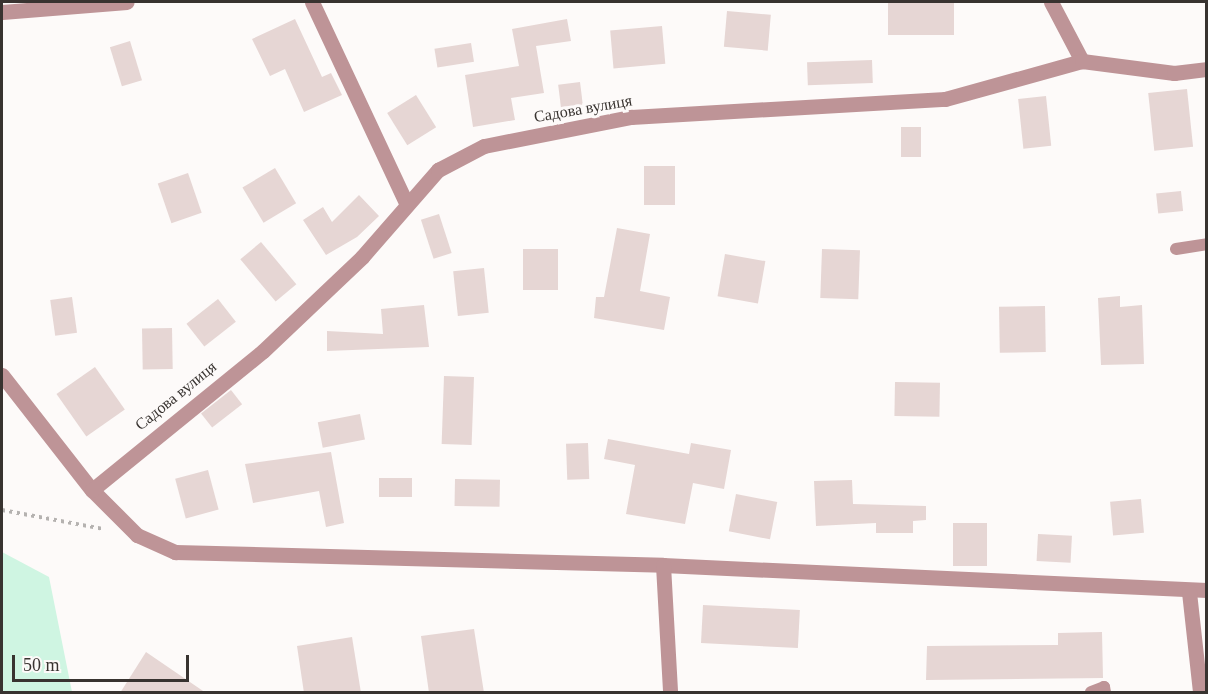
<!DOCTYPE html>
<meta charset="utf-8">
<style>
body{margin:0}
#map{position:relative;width:1208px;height:694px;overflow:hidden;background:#fdfaf9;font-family:"Times New Roman",serif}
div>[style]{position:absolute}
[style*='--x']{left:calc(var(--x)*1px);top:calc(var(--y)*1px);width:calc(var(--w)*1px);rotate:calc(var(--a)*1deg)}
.green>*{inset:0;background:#cff5e2}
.building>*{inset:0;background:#e6d6d4;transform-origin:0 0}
.path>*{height:4px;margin-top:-2px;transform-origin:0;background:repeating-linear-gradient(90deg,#b5b2b0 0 3px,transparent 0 7.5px)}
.lane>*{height:12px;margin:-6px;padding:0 6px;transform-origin:6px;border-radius:6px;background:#be9497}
.street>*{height:15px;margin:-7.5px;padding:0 7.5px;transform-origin:7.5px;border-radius:7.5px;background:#be9497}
span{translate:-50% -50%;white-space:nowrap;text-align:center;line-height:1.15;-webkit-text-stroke:6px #fdfaf9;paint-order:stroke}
.street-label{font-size:16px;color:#383330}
.frame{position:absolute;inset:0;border:3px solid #383330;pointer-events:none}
.scale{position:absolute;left:12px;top:655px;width:177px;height:27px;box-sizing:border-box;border:3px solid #383330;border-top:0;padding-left:8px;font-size:18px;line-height:21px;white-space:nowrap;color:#383330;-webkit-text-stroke:4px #fdfaf9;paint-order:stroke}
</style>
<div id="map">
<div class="green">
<div style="clip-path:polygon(2px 552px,49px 577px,72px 692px,2px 692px)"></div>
</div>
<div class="building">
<div style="left:888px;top:2px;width:66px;height:33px"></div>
<div style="left:727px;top:11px;width:44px;height:36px;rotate:5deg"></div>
<div style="clip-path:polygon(295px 19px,322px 77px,331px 73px,342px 95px,304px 112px,285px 69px,270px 76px,252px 39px)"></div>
<div style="clip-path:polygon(567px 19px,571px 41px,536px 46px,544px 93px,511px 98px,515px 120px,473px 127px,465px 75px,519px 66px,512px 29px)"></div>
<div style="left:662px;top:26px;width:38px;height:52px;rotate:85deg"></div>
<div style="left:130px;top:41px;width:41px;height:21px;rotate:73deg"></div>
<div style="left:471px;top:43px;width:19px;height:37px;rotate:81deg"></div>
<div style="left:872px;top:60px;width:23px;height:65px;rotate:88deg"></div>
<div style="left:580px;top:82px;width:23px;height:22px;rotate:83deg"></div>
<div style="left:1187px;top:89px;width:58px;height:39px;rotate:84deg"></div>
<div style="left:416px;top:95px;width:38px;height:34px;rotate:58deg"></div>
<div style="left:1046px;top:96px;width:50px;height:28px;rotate:84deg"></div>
<div style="left:901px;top:127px;width:20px;height:30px"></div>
<div style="left:644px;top:166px;width:31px;height:39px"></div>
<div style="left:275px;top:168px;width:41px;height:38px;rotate:59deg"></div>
<div style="left:188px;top:173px;width:42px;height:32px;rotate:71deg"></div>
<div style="left:1181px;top:191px;width:20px;height:25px;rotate:84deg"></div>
<div style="clip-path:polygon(359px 195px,379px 216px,357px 237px,326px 255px,303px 220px,323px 207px,332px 222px)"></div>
<div style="left:439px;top:214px;width:41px;height:19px;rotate:72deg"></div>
<div style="clip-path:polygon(617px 228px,650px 234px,640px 291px,670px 297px,664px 330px,594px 318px,596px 297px,604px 297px)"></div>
<div style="left:261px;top:242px;width:55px;height:27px;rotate:50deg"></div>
<div style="left:523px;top:249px;width:35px;height:41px"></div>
<div style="left:822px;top:249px;width:38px;height:49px;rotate:2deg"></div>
<div style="left:725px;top:254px;width:41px;height:43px;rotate:10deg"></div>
<div style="left:484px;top:268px;width:45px;height:31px;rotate:84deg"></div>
<div style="clip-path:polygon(1120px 296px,1120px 307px,1142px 305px,1144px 364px,1101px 365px,1098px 298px)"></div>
<div style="left:72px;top:297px;width:36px;height:22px;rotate:82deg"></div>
<div style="left:218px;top:299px;width:29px;height:40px;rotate:52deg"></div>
<div style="clip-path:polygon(424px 305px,429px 347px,327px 351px,327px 331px,383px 334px,381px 309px)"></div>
<div style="left:1045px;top:306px;width:46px;height:46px;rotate:89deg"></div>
<div style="left:172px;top:328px;width:41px;height:30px;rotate:89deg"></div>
<div style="left:95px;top:367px;width:52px;height:47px;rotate:55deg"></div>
<div style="left:444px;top:376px;width:30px;height:68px;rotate:2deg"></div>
<div style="left:895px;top:382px;width:45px;height:34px;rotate:1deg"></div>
<div style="left:231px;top:390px;width:18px;height:38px;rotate:52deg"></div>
<div style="left:360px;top:414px;width:26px;height:43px;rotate:79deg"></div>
<div style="clip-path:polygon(608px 439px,689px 454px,691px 443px,731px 450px,724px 489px,693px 483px,685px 524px,626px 514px,635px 465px,604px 459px)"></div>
<div style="left:588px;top:443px;width:36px;height:22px;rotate:88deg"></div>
<div style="clip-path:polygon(331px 452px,344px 523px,326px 527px,319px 491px,253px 503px,245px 464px)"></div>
<div style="left:208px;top:470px;width:41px;height:34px;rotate:75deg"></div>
<div style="left:379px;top:478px;width:33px;height:19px"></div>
<div style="left:455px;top:479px;width:45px;height:27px;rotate:1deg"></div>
<div style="clip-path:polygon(852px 480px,853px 504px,926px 506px,926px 520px,913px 521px,913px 533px,876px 533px,876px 523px,816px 526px,814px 481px)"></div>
<div style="left:736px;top:494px;width:42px;height:38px;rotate:11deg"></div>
<div style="left:1141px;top:499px;width:34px;height:31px;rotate:85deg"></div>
<div style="left:953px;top:523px;width:34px;height:43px"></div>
<div style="left:1038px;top:534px;width:34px;height:27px;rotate:3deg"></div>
<div style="left:703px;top:605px;width:97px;height:38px;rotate:3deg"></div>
<div style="clip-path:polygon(474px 629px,484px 693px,429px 693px,421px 636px)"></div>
<div style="clip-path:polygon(1102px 632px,1103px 678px,926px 680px,927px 646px,1058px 645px,1058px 633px)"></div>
<div style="clip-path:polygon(352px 637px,361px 693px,304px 693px,297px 646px)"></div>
<div style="clip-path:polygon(146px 652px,206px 693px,120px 693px)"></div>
</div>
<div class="path">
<div style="--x:2;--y:510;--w:104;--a:10.6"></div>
</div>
<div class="lane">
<div style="--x:1176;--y:249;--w:30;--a:-9"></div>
<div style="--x:1091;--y:692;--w:14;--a:-21"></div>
<div style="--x:1104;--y:687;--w:5;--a:79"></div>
</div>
<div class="street">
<div style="--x:312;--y:2;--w:222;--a:64.9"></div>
<div style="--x:1051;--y:2;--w:67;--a:62.3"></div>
<div style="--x:2;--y:12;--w:125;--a:-4.6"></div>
<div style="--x:2;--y:375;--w:146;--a:52"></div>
<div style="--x:92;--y:490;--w:64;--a:45"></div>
<div style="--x:137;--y:535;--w:42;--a:24.1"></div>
<div style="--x:175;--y:552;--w:488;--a:1.5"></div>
<div style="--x:663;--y:565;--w:544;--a:2.64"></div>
<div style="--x:92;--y:490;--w:220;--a:-39.1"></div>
<div style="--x:263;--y:351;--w:137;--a:-43.5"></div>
<div style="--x:362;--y:257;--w:116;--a:-48.9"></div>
<div style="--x:438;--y:170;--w:52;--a:-27.6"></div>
<div style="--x:484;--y:146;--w:150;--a:-11.2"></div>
<div style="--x:631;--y:117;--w:315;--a:-3.3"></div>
<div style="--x:945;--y:99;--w:142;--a:-15.5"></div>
<div style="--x:1082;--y:61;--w:93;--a:7.4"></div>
<div style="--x:1174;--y:73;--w:32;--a:-7"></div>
<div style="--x:663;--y:565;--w:127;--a:86.8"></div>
<div style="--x:1189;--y:592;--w:101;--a:83.7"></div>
</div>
<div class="street-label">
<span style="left:583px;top:109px;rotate:-10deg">Садова вулиця</span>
<span style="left:176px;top:396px;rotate:-39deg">Садова вулиця</span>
</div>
<div class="frame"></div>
<div class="scale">50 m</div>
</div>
